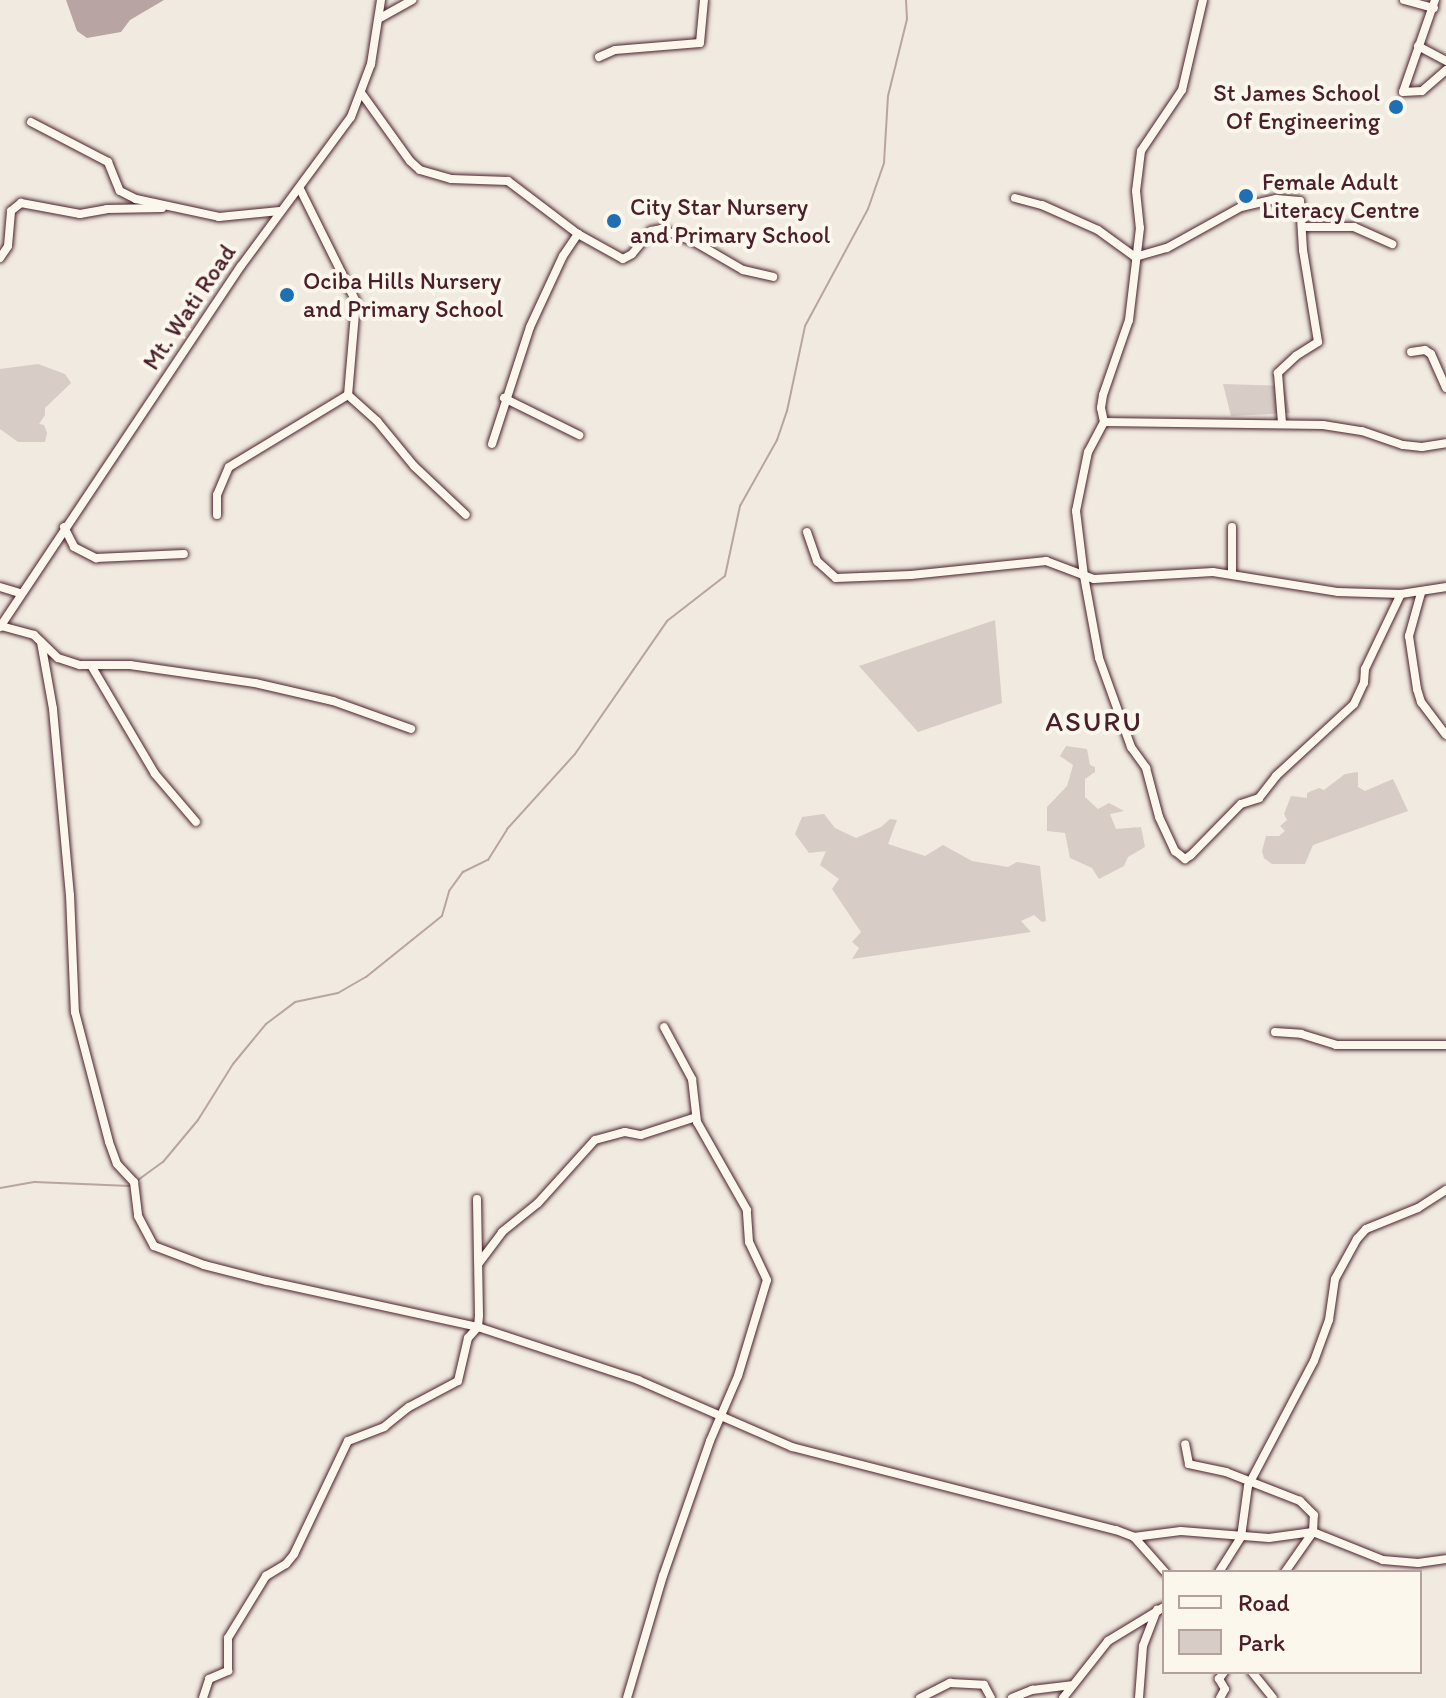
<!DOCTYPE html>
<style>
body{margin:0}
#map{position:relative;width:1446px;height:1698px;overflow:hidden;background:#f0eae0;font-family:Itim,sans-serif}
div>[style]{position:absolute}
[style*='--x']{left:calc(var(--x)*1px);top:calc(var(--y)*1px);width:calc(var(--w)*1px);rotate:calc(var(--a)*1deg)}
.green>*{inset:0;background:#d8ccc6}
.water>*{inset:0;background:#b8a4a2}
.stream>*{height:2px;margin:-1px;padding:0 1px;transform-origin:1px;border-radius:1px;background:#b8a4a2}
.roads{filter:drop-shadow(0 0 2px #4a1f2b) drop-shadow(0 0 2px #4a1f2b)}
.minor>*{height:8px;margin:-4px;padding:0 4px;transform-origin:4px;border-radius:4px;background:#fbf7ec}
.dots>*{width:22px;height:22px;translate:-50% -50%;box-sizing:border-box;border:4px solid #fbf7ec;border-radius:50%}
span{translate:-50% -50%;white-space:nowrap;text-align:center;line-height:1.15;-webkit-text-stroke:8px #fbf7ec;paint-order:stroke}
.poi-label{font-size:24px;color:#4a1f2b}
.right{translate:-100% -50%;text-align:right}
.left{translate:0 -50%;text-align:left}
.street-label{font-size:24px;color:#4a1f2b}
.quarter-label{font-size:28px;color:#4a1f2b;letter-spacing:2px}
.legend{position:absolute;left:1162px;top:1570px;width:260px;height:104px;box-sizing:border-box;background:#fbf7ec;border:2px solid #b4a19f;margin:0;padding:10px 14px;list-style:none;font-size:24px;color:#4a1f2b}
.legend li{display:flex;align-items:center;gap:16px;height:40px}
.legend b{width:40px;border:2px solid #b4a19f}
</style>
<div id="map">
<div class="green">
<div style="clip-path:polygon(38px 364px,65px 374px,71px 383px,45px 408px,45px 415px,39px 424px,44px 425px,47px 433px,45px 442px,18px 442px,0 429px,0 369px)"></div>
<div style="clip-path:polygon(1223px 384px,1284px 386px,1290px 413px,1231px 416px)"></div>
<div style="clip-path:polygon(995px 620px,1002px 703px,918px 732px,859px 666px)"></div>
<div style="clip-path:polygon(1066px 746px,1087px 749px,1090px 765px,1095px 767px,1095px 772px,1085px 779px,1085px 797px,1098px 809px,1109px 803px,1124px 811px,1110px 814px,1116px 829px,1141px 827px,1145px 847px,1128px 857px,1124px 866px,1099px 879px,1092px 868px,1070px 858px,1065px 833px,1047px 831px,1047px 807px,1067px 786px,1073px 765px,1060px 756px)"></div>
<div style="clip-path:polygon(1358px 772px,1358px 787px,1365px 791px,1393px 779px,1408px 811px,1313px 845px,1305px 864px,1272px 864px,1264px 858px,1262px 851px,1266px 836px,1279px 836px,1285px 831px,1280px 826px,1287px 820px,1284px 814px,1291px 796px,1307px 798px,1307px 793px,1319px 788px,1324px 790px,1345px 774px)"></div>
<div style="clip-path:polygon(824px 814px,835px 828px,856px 838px,881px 827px,890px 819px,897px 820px,888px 844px,925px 856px,943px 845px,972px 861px,1008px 867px,1017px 862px,1040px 866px,1046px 921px,1042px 922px,1034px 915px,1021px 921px,1031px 932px,852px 959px,859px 948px,852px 942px,861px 932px,832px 889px,839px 879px,820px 865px,826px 851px,809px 853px,795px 834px,802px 817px)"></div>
</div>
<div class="water">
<div style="clip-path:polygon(66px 0,164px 0,130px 20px,121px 32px,87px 38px,77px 31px)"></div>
</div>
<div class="stream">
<div style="--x:138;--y:1180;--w:31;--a:-36"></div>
<div style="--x:163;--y:1162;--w:55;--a:-50.2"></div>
<div style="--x:198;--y:1120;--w:66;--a:-58"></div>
<div style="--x:233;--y:1064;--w:52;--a:-50.5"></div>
<div style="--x:266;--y:1024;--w:36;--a:-37"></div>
<div style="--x:295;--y:1002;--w:44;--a:-11.8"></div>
<div style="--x:338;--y:993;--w:32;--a:-30"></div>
<div style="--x:366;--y:977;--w:97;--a:-38.8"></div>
<div style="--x:442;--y:916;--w:26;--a:-74"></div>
<div style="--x:449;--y:891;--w:24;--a:-54"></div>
<div style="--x:463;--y:872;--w:28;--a:-26"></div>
<div style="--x:488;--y:860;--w:36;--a:-58"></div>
<div style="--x:507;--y:829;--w:101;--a:-47.8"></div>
<div style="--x:575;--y:754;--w:162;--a:-55.3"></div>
<div style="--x:667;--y:621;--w:73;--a:-37.8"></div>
<div style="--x:725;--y:576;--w:72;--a:-77.9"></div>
<div style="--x:740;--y:506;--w:76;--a:-60.7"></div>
<div style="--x:777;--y:440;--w:31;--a:-71"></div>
<div style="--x:787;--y:411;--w:87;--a:-78"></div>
<div style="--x:805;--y:326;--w:133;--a:-61.7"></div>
<div style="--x:868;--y:209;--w:49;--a:-70.8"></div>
<div style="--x:884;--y:163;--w:67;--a:-86.6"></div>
<div style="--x:888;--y:96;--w:79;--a:-76.1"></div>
<div style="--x:907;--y:19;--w:19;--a:-93"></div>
<div style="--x:0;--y:1188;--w:36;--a:-10"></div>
<div style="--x:35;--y:1182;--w:95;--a:2.4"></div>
</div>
<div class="roads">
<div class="minor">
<div style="--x:1203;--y:0;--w:92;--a:103.1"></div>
<div style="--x:1182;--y:90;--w:73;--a:123.9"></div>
<div style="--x:1141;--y:151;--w:40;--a:97.1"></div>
<div style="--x:1136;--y:191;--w:37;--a:84"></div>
<div style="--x:1140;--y:228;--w:93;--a:96.8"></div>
<div style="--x:1129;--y:320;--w:79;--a:109.1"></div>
<div style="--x:1103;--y:395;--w:13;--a:99"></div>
<div style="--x:1101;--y:408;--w:14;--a:78"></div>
<div style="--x:1104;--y:422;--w:34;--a:118"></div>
<div style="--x:1088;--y:452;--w:60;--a:101.5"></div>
<div style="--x:1076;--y:511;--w:65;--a:83"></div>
<div style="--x:1084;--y:576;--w:83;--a:79.6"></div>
<div style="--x:1099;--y:658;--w:95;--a:70.2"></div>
<div style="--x:1131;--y:747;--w:26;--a:54"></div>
<div style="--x:1146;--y:768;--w:51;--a:75.1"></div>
<div style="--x:1159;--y:817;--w:38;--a:65"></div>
<div style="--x:1175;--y:851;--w:13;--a:39"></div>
<div style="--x:1185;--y:859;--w:7;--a:-34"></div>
<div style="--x:1191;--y:855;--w:71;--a:-45.6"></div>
<div style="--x:1241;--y:804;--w:19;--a:-18"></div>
<div style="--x:1259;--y:798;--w:28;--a:-52"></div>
<div style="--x:1276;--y:776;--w:106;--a:-42.7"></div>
<div style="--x:1354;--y:704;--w:23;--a:-65"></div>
<div style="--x:1364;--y:683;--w:14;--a:-86"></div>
<div style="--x:1365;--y:669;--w:83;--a:-64.4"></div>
<div style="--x:1404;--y:0;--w:31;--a:15"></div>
<div style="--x:1435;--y:0;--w:97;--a:109.2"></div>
<div style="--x:1403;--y:92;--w:19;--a:-3"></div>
<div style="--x:1422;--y:91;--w:32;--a:-41"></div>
<div style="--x:380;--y:18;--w:37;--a:-29"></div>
<div style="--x:1418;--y:46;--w:32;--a:28"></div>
<div style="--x:599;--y:57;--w:17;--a:-24"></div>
<div style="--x:615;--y:50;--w:85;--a:-4.7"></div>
<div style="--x:700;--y:43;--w:43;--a:-84.7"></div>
<div style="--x:362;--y:94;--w:82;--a:54.4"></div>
<div style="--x:410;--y:161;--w:13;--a:42"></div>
<div style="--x:420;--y:170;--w:32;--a:16"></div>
<div style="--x:451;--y:179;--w:57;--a:2"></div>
<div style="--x:508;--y:181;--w:88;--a:37.1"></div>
<div style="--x:578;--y:234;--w:51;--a:29.1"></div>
<div style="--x:623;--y:259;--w:10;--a:-29"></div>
<div style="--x:632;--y:254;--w:30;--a:-50"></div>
<div style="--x:651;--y:231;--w:10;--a:-11"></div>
<div style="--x:661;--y:229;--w:34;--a:21"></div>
<div style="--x:693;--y:241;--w:58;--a:30.1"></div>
<div style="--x:743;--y:270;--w:31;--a:13"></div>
<div style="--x:31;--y:122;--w:87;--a:27.5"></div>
<div style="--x:108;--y:162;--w:31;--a:68"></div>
<div style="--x:120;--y:191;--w:18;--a:27"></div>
<div style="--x:136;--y:199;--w:85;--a:12.2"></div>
<div style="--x:219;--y:217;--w:61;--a:-5.6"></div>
<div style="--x:300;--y:189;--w:126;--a:63.6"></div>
<div style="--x:356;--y:302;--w:93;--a:94.9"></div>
<div style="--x:348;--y:395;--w:39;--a:42"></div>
<div style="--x:377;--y:421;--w:58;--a:50.6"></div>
<div style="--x:414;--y:466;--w:71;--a:43.3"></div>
<div style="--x:1015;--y:198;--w:28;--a:15"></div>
<div style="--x:1042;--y:205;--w:61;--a:24.1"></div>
<div style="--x:1098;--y:230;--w:46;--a:36.1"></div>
<div style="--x:1135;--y:257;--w:33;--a:-16"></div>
<div style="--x:1167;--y:248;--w:85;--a:-29"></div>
<div style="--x:1241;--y:207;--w:36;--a:-13"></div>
<div style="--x:1276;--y:199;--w:24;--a:5"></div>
<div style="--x:1300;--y:201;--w:49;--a:86.5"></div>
<div style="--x:1303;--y:250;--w:93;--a:80.7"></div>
<div style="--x:1318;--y:342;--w:26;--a:148"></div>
<div style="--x:1296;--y:356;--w:25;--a:137"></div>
<div style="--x:1278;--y:373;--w:50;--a:85.4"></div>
<div style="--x:1302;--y:227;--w:52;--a:0"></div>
<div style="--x:1354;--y:227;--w:42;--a:24.1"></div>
<div style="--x:0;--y:258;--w:14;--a:-56"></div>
<div style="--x:8;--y:246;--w:35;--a:-85"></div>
<div style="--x:11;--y:211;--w:13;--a:-39"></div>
<div style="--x:21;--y:203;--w:60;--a:10.6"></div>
<div style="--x:80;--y:214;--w:27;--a:-10"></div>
<div style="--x:107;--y:209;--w:55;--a:-1"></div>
<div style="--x:1411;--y:352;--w:14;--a:-8"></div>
<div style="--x:1425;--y:350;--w:7;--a:34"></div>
<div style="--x:1431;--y:354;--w:37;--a:66"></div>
<div style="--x:504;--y:398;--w:84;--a:26.3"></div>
<div style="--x:1104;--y:422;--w:219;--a:0.8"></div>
<div style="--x:1323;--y:425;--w:39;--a:9"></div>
<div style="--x:1362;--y:431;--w:43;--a:18.9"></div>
<div style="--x:1403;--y:445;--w:19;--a:6"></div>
<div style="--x:1422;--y:447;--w:24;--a:-9"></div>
<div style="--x:492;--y:444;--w:123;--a:-72"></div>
<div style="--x:530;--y:327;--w:78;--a:-65.1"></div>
<div style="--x:563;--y:256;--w:27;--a:-56"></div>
<div style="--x:217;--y:515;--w:20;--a:-90"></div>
<div style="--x:217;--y:495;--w:30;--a:-67"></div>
<div style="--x:229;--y:467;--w:139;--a:-31.2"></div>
<div style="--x:64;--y:527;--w:22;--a:63"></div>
<div style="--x:74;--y:547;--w:25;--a:27"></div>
<div style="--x:96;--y:558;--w:88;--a:-2.6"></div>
<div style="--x:1232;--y:527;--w:46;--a:90"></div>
<div style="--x:807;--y:532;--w:31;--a:71"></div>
<div style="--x:817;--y:561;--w:25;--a:42"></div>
<div style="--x:836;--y:578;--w:75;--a:-2.3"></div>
<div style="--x:911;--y:575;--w:136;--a:-5.9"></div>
<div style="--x:1046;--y:561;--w:51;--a:20.6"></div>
<div style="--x:1094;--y:579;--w:119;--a:-3.4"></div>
<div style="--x:1213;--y:572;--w:127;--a:9.1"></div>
<div style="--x:1338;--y:592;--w:63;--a:1.8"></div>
<div style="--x:1401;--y:594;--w:46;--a:-8.8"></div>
<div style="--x:0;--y:587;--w:21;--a:17"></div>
<div style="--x:1421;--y:593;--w:45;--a:105.6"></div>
<div style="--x:1409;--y:636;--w:54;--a:81.4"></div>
<div style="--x:1417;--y:689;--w:14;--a:73"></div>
<div style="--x:1421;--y:702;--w:41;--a:52.9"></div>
<div style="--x:1;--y:626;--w:34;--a:15"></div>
<div style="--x:34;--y:635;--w:33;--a:44"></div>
<div style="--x:58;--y:658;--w:23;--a:18"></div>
<div style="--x:80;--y:665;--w:50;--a:0"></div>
<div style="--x:130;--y:665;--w:126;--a:8.2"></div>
<div style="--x:255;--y:683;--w:80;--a:13"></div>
<div style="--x:333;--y:701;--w:83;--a:19.7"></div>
<div style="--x:0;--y:627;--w:434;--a:-56.3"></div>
<div style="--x:241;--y:266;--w:185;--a:-53.6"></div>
<div style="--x:351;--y:117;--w:57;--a:-69.3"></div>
<div style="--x:371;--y:64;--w:65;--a:-81.1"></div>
<div style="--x:41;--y:642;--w:68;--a:79.8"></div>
<div style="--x:53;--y:709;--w:187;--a:84.8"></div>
<div style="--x:70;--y:895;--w:117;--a:87.6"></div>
<div style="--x:75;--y:1012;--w:134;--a:75.3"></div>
<div style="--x:109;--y:1142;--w:23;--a:70"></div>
<div style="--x:117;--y:1164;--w:25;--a:47"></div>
<div style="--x:134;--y:1182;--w:34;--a:83"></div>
<div style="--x:138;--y:1216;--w:34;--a:62"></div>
<div style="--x:154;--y:1246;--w:53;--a:20.8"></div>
<div style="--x:204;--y:1265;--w:65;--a:14.3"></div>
<div style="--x:267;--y:1281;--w:216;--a:12.3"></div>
<div style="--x:478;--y:1327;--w:169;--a:18.3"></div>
<div style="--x:638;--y:1380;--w:168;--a:23.5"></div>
<div style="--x:792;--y:1447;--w:334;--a:14.4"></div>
<div style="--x:1116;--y:1530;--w:19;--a:21"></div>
<div style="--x:1134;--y:1537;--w:47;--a:48.5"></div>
<div style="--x:92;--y:667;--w:124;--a:59.5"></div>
<div style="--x:155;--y:774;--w:63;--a:49.5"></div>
<div style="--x:1275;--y:1032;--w:26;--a:4"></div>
<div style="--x:1301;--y:1034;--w:37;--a:17"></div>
<div style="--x:1336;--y:1045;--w:110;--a:0"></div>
<div style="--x:479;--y:1263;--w:39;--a:-53"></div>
<div style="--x:502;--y:1232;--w:46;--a:-38.9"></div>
<div style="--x:538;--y:1203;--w:85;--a:-47.9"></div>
<div style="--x:595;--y:1140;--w:31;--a:-15"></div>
<div style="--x:625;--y:1132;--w:16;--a:11"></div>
<div style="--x:641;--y:1135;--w:58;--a:-18.1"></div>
<div style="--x:1134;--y:1537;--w:47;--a:-7.3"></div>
<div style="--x:1181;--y:1531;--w:88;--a:4.5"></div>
<div style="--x:1269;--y:1538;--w:44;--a:-7.8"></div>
<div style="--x:1313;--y:1532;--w:17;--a:-87"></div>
<div style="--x:1314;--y:1515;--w:20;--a:-135"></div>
<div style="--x:1300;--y:1501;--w:79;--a:-158.6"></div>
<div style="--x:1226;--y:1472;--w:38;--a:-168"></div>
<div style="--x:1189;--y:1464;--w:20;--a:-101"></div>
<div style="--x:1219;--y:1572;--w:41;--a:-57.8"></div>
<div style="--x:1241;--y:1537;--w:51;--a:-82.2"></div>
<div style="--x:1248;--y:1486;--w:141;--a:-62.2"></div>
<div style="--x:1314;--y:1361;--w:44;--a:-69.9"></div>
<div style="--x:1329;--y:1320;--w:41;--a:-81.7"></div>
<div style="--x:1335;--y:1279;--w:46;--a:-61.2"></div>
<div style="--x:1357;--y:1239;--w:13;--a:-48"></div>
<div style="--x:1366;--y:1229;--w:56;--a:-22"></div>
<div style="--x:1418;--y:1208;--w:33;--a:-33"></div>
<div style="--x:1285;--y:1572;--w:49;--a:-55"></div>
<div style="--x:1313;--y:1532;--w:75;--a:21.8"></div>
<div style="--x:1383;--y:1560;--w:35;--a:5"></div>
<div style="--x:1418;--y:1563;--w:28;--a:-8"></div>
<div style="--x:1252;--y:1672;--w:33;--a:51"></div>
<div style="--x:203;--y:1698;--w:20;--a:-72"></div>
<div style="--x:209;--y:1679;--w:21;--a:-23"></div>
<div style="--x:228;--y:1671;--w:33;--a:-90"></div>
<div style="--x:228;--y:1638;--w:73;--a:-58.5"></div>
<div style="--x:266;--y:1576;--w:23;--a:-31"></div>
<div style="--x:286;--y:1564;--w:13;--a:-51"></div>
<div style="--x:294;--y:1554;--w:125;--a:-64.5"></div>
<div style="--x:348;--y:1441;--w:39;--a:-21"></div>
<div style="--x:384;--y:1427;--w:32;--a:-39"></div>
<div style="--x:409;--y:1407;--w:55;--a:-28"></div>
<div style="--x:458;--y:1381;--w:44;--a:-76.9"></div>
<div style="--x:468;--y:1338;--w:15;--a:-48"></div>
<div style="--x:478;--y:1327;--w:12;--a:-85"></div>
<div style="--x:479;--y:1315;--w:116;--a:-91"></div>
<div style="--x:627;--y:1698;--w:127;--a:-73.6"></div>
<div style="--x:663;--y:1576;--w:143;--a:-70.8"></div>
<div style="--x:710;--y:1441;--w:71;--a:-66.7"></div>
<div style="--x:738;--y:1376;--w:100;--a:-73.2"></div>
<div style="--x:767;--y:1280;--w:42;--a:-115.3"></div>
<div style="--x:749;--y:1242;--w:32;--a:-94"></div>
<div style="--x:747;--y:1210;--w:101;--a:-119.6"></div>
<div style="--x:697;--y:1122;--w:43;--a:-96.6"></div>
<div style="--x:692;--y:1079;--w:59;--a:-118.3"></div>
<div style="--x:920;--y:1698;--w:34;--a:-27"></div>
<div style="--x:950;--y:1683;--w:34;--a:3"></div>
<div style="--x:984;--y:1685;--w:15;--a:62"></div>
<div style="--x:1012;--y:1698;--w:22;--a:-22"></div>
<div style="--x:1032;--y:1690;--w:38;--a:-7"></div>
<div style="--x:1063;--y:1698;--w:73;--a:-51.7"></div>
<div style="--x:1108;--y:1641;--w:66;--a:-31.3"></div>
<div style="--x:1139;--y:1698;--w:52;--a:-85.6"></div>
<div style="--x:1143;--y:1646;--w:39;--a:-69"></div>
<div style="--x:1220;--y:1698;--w:10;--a:-61"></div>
<div style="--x:1225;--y:1689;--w:12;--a:-121"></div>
<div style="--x:1219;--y:1679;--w:9;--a:-54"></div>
</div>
</div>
<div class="dots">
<div style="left:1396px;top:107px;background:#1f6fb2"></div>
<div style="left:1246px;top:196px;background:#1f6fb2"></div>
<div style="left:614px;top:221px;background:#1f6fb2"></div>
<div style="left:287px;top:295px;background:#1f6fb2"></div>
</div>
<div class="poi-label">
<span class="right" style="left:1380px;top:107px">St James School<br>Of Engineering</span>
<span class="left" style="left:1262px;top:196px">Female Adult<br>Literacy Centre</span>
<span class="left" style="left:630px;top:221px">City Star Nursery<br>and Primary School</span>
<span class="left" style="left:303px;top:295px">Ociba Hills Nursery<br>and Primary School</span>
</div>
<div class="street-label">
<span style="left:189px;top:307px;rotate:-56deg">Mt. Wati Road</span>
</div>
<div class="quarter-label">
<span style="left:1094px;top:721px">ASURU</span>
</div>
<ul class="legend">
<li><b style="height:10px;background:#fbf7ec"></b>Road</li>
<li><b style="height:22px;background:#d8ccc6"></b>Park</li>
</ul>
</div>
